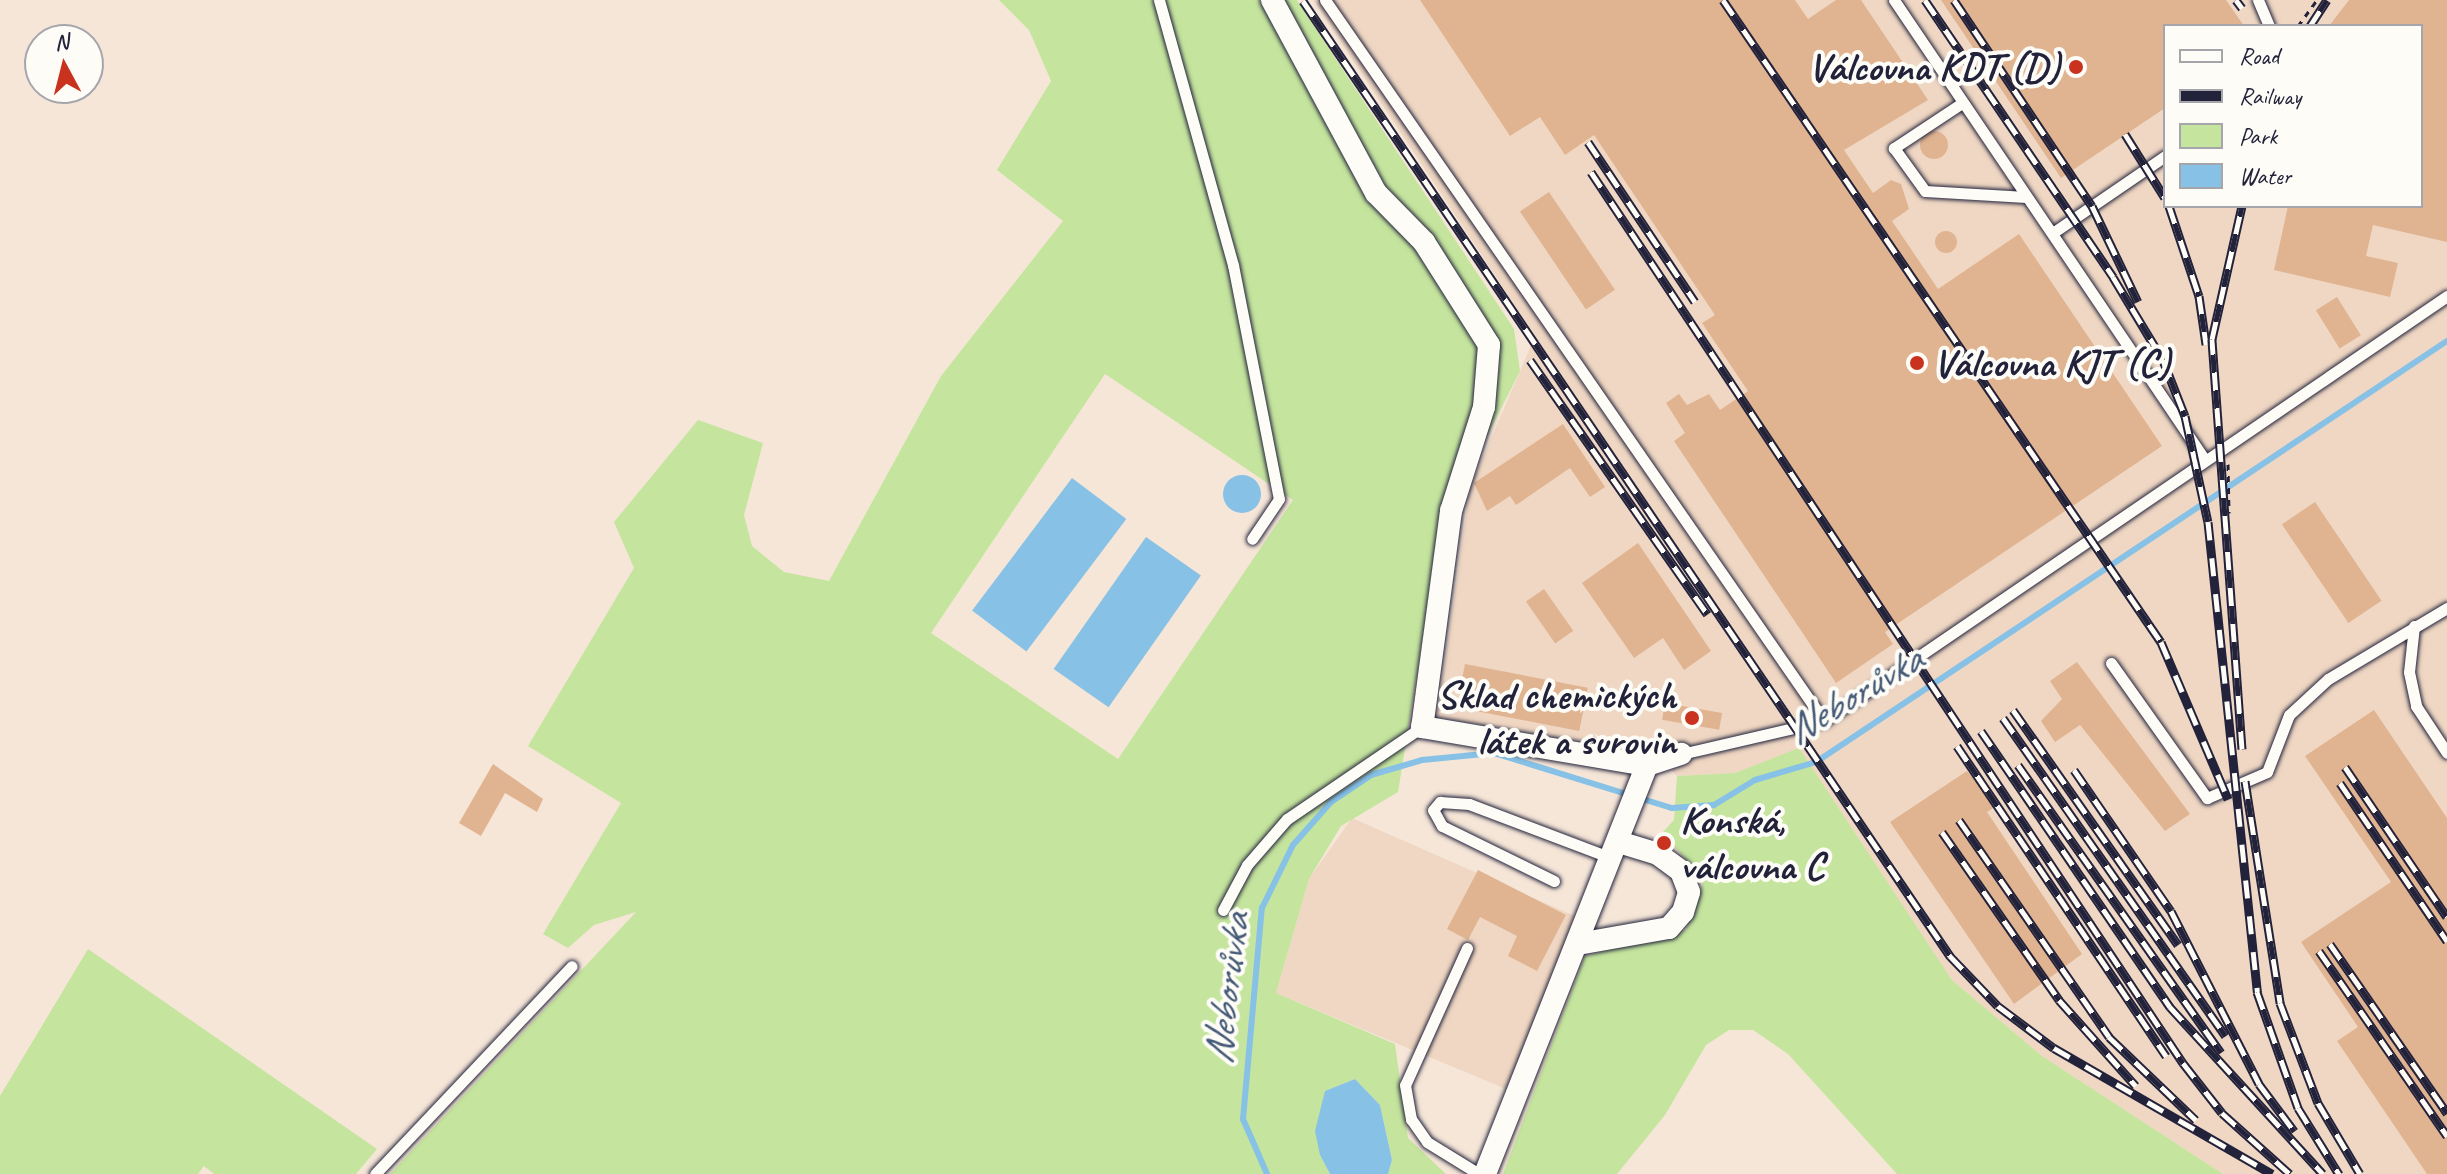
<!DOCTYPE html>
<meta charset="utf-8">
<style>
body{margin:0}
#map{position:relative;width:2447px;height:1174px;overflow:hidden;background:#f5e6d8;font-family:Caveat,sans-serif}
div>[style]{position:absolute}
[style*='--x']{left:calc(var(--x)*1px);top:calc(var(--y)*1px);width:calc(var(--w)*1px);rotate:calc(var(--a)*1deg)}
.built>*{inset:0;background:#efd7c3}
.green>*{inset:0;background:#c5e59e}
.water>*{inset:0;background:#87c1e6;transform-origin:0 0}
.round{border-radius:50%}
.stream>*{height:6px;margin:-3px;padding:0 3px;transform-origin:3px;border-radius:3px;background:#87c1e6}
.building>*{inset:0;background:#e1b491;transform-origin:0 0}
.path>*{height:3px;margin-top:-1.5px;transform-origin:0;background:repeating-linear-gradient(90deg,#22223b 0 6px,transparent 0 12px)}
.roads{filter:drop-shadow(0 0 2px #22223b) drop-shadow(0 0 2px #22223b)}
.service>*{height:11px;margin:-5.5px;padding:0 5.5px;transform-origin:5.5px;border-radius:5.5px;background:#fdfcf7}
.minor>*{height:22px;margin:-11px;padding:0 11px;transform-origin:11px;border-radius:11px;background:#fdfcf7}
.rail>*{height:9px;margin-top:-4.5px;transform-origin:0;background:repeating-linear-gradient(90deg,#fdfcf7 0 18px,#22223b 0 36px);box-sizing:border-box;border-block:2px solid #22223b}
.dots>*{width:22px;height:22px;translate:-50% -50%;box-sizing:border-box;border:4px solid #fdfcf7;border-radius:50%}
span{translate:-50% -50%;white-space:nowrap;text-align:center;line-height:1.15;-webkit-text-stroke:8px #fdfcf7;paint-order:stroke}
.poi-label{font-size:40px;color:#22223b;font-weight:700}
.right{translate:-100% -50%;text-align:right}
.left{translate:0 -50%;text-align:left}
.water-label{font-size:42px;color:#455a77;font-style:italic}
.legend{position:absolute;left:2163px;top:24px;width:260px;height:184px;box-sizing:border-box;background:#fdfcf7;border:2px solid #a5a5ac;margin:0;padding:10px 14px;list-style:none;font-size:24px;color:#22223b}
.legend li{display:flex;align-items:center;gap:16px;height:40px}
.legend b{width:40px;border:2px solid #a5a5ac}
.north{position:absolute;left:24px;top:24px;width:80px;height:80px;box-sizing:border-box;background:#fdfcf7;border:2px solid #a5a5ac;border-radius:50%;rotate:353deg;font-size:22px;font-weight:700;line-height:32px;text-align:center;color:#22223b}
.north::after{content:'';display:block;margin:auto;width:28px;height:36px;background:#c8321e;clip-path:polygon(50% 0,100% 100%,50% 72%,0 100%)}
</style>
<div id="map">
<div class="built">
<div style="clip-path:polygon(evenodd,1313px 0,2447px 0,2447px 1174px,2223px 1174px,2042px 1056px,1952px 980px,1799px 749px,1735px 773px,1677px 776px,1656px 753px,1437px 717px,1470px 488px,1535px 336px,1313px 0,2165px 26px,2421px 26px,2421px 206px,2165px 206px,2165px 26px)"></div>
<div style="clip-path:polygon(1352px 818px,1577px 917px,1506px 1089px,1276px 993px,1309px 879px)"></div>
</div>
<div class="green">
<div style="clip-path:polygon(evenodd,999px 0,1297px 0,1514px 329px,1520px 371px,1440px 530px,1398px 792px,1341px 826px,1309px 879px,1276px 993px,1395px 1044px,1408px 1138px,1446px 1174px,1388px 1174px,1392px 1160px,1380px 1105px,1355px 1079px,1325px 1091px,1320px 1155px,1330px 1174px,390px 1174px,636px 912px,594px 925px,568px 948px,543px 934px,621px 803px,528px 746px,634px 568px,614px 522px,698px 420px,763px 443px,744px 515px,752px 546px,784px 572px,829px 581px,941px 376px,1063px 221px,997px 170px,1051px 81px,1029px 30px,999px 0,1105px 374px,1293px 500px,1118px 759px,931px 633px,1105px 374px)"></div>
<div style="clip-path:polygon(1799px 748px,1952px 980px,2042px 1056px,2223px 1174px,1897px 1174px,1788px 1054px,1753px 1030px,1729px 1030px,1706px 1045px,1665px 1115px,1617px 1174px,1503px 1174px,1585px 956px,1686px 930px,1704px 879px,1662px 833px,1674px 820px,1677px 776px,1735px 773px)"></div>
<div style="clip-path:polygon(88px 949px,377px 1149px,356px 1174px,214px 1174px,204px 1166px,198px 1174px,0 1174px,0 1096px)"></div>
</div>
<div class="water">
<div class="round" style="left:1223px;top:475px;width:38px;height:38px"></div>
<div style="left:1072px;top:478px;width:68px;height:166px;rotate:37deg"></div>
<div style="left:1146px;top:537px;width:67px;height:161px;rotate:35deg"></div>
<div style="clip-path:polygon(1355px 1079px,1380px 1105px,1392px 1160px,1388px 1174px,1330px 1174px,1320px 1155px,1315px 1131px,1325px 1091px)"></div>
</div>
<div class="stream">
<div style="--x:1267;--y:1174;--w:60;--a:-113.6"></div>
<div style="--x:1243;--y:1119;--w:212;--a:-84.9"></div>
<div style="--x:1262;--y:908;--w:70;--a:-63.8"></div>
<div style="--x:1293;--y:845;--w:57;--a:-48.5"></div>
<div style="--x:1331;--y:802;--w:48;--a:-34"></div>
<div style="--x:1371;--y:775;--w:53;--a:-16.4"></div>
<div style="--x:1422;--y:760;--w:72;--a:-5.6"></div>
<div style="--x:1494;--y:753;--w:186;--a:17.2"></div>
<div style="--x:1672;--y:808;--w:42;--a:-4.1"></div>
<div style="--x:1714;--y:805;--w:48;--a:-31.4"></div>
<div style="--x:1755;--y:780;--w:64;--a:-16.4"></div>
<div style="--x:1816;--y:762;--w:759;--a:-33.71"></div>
</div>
<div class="building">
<div style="clip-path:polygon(1420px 0,1795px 0,1808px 19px,1836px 0,1861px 0,1928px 100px,1844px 150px,1873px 193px,1891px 180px,1901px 184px,1909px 209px,1892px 221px,1938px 289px,2019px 234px,2162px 446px,1885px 632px,1893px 644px,1836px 683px,1674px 441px,1685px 433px,1666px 403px,1679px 394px,1687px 405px,1709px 394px,1720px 410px,1748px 391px,1702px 323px,1715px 315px,1594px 135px,1565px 155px,1540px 117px,1510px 136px)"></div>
<div style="clip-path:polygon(1941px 0,2226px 0,2244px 26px,2165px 26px,2165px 108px,2061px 178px)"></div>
<div style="clip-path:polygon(2349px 0,2447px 0,2447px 242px,2373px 225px,2366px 256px,2398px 263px,2390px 297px,2274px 270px,2288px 206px,2421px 206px,2421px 26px,2329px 26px)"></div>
<div class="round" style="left:1920px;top:131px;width:28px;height:28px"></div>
<div style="left:1549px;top:192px;width:118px;height:35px;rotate:56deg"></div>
<div class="round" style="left:1935px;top:231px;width:22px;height:22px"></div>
<div style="left:2337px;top:297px;width:45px;height:25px;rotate:58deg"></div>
<div style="clip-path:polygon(1563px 424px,1605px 487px,1590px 497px,1570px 468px,1516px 505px,1510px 496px,1487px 511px,1474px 483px)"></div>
<div style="left:2315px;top:502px;width:119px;height:40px;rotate:56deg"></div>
<div style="clip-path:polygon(1638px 543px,1711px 651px,1684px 670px,1663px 638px,1634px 658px,1582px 583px)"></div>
<div style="left:1544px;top:589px;width:51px;height:22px;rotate:55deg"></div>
<div style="clip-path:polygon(2077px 662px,2190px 814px,2165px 831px,2080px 725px,2055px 742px,2041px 721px,2062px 699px,2050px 681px)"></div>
<div style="left:1465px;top:664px;width:125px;height:44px;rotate:11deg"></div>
<div style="left:1665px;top:703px;width:58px;height:17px;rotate:10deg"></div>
<div style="clip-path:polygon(2374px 710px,2447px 818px,2447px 1174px,2427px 1174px,2337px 1041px,2358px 1027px,2301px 942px,2391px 882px,2305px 756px)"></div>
<div style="clip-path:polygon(493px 764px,543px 799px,537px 812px,505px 793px,481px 836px,459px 823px)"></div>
<div style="clip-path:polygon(1967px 771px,1996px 806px,1987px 812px,2082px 954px,2014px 1004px,1890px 822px)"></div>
<div style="clip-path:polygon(1478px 870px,1566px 915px,1537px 971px,1508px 956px,1517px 936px,1480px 917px,1468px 940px,1447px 929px)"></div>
</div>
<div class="path">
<div style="--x:2298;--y:26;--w:32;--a:-54"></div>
<div style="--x:2228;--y:464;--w:49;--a:88.8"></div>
</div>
<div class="roads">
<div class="service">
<div style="--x:1159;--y:0;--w:275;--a:74.4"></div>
<div style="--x:1233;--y:265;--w:238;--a:78.9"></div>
<div style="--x:1279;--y:499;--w:48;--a:124"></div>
<div style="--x:1325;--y:0;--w:877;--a:55.31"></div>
<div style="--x:1894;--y:0;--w:555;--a:55.94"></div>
<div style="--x:2258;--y:0;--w:28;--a:67"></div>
<div style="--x:1962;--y:103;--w:82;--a:146.5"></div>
<div style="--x:1894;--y:148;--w:53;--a:54.2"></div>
<div style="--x:1925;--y:191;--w:101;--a:3.4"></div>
<div style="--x:2054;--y:232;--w:135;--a:-34.4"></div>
<div style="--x:2414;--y:626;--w:46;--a:96.2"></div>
<div style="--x:2409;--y:672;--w:35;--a:78"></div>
<div style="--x:2416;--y:706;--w:56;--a:56.6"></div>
<div style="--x:2111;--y:663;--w:166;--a:54.6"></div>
<div style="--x:2207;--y:798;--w:65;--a:-23.4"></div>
<div style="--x:2267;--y:772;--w:61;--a:-68.9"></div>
<div style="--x:2289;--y:715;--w:53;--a:-42.7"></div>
<div style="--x:2328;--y:679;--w:139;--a:-30.8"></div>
<div style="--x:1681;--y:754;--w:147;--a:-13"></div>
<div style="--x:1824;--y:721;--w:754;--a:-34.3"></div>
<div style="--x:1554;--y:881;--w:125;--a:-153.8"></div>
<div style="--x:1442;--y:826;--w:18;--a:-119"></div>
<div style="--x:1433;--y:810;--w:11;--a:-49"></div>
<div style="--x:1440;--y:802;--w:29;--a:4"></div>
<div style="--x:1469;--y:804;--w:152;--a:20.8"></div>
<div style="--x:1223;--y:910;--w:51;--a:-61.9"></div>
<div style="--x:1247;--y:865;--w:61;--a:-49"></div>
<div style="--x:1287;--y:819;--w:163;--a:-34.3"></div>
<div style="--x:1467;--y:948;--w:150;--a:114.3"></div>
<div style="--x:1405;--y:1085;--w:35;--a:80"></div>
<div style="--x:1411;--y:1119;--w:28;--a:55"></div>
<div style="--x:1427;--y:1142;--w:61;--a:31.6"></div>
<div style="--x:375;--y:1174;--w:286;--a:-46.6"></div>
</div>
<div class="minor">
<div style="--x:1272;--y:0;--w:219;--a:61.7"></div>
<div style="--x:1376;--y:193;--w:69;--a:45.6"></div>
<div style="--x:1424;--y:242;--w:122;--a:57.7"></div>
<div style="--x:1489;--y:345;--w:62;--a:94.6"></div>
<div style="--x:1484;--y:407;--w:109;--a:107.6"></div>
<div style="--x:1451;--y:511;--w:218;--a:97.6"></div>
<div style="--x:1422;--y:727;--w:228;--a:9.6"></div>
<div style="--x:1578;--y:944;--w:92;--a:-10"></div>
<div style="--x:1669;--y:928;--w:21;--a:-49"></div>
<div style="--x:1683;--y:912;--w:21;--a:-73"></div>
<div style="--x:1689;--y:892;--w:22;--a:-111"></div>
<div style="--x:1681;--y:871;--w:29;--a:-144"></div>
<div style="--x:1658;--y:854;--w:41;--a:-162.9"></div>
<div style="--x:1485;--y:1174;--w:440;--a:-68.4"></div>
<div style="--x:1647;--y:765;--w:36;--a:-18"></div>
</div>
</div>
<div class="rail">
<div style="--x:1723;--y:0;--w:777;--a:55.7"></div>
<div style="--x:2161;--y:642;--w:171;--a:66.9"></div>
<div style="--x:1925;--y:0;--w:335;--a:55.8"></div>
<div style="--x:2113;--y:277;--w:97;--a:58.9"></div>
<div style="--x:2163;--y:360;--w:60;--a:68.6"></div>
<div style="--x:2185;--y:416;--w:108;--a:77.8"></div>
<div style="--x:2208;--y:522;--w:473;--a:84"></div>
<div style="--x:2257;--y:992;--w:123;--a:70.5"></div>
<div style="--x:2298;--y:1108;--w:78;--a:58.2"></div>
<div style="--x:1954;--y:0;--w:248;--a:56.2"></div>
<div style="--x:2092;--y:206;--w:106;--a:64.4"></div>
<div style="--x:2236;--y:0;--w:10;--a:53"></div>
<div style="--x:1303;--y:1;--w:1154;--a:55.88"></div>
<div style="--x:1950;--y:956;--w:69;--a:46.2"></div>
<div style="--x:1998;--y:1006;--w:70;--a:36.9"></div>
<div style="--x:2054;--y:1048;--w:252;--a:30"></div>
<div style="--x:2310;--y:26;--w:31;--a:-57"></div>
<div style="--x:2125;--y:134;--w:75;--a:58"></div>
<div style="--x:1588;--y:142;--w:192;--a:56.2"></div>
<div style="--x:1591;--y:172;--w:1070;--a:56.4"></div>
<div style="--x:2183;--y:1063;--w:63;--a:52"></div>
<div style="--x:2222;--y:1113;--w:91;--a:41.9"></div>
<div style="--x:2169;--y:206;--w:95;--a:71.6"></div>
<div style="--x:2199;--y:296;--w:49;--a:81.7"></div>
<div style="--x:1530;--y:360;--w:310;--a:55.1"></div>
<div style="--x:2013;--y:710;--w:287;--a:54.9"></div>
<div style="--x:2003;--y:718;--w:388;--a:55"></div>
<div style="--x:1981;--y:731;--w:335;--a:55.6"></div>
<div style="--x:2170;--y:1007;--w:226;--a:47.5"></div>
<div style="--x:1957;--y:746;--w:374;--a:56"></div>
<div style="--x:2242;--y:749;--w:411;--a:-94.2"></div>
<div style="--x:2212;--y:339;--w:136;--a:-77.3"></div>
<div style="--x:2018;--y:765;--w:352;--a:54.8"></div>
<div style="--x:2345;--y:767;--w:181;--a:55.8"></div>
<div style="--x:2074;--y:770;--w:171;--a:55.5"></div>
<div style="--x:2171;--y:911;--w:194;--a:63"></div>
<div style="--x:2259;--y:1084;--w:59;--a:53.3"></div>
<div style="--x:2245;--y:781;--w:225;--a:81"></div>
<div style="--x:2280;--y:1003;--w:107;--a:69.2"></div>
<div style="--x:2318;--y:1103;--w:82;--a:59.4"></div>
<div style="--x:2340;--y:783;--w:191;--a:55.9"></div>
<div style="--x:1959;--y:820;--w:264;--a:55.3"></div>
<div style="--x:2109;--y:1037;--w:120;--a:43.7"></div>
<div style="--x:1942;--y:832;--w:205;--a:55.1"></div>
<div style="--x:2059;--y:1000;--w:115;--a:48.2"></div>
<div style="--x:2330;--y:944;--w:206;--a:55.3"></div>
<div style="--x:2319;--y:951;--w:225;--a:55.3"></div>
</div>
<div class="dots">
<div style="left:2076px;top:67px;background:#c8321e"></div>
<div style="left:1917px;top:363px;background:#c8321e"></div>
<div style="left:1692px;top:718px;background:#c8321e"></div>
<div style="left:1664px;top:843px;background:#c8321e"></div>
</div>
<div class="poi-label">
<span class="right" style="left:2060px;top:67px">Válcovna KDT (D)</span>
<span class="left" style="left:1933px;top:363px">Válcovna KJT (C)</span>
<span class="right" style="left:1676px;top:718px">Sklad chemických<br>látek a surovin</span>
<span class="left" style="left:1680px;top:843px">Konská,<br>válcovna C</span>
</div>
<div class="water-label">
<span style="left:1854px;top:695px;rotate:-31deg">Neborůvka</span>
<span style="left:1227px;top:989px;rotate:-83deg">Neborůvka</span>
</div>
<ul class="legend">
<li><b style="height:10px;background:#fdfcf7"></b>Road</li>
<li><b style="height:10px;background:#22223b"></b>Railway</li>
<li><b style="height:22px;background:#c5e59e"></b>Park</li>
<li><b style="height:22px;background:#87c1e6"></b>Water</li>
</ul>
<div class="north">N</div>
</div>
